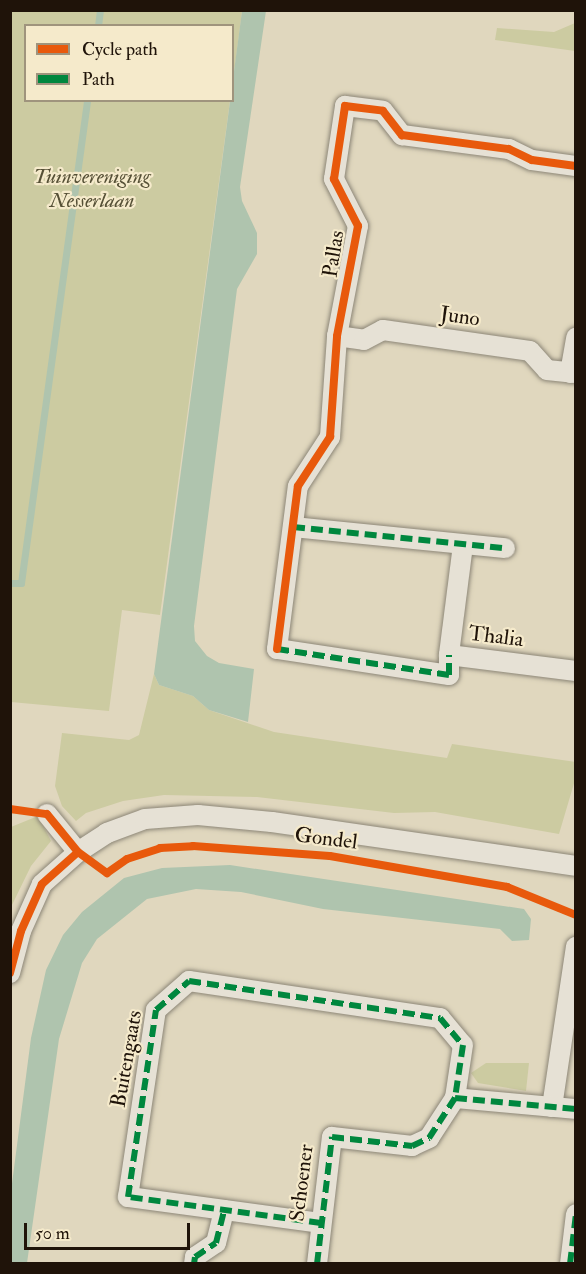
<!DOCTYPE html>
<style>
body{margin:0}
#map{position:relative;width:586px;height:1274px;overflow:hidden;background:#e0d7be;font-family:"IM FELL Double Pica",serif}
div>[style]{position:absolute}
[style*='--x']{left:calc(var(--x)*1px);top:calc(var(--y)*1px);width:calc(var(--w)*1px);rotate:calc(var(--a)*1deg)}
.green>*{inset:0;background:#cccba1}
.water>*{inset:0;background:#afc4ae}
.stream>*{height:7px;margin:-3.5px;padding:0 3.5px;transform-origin:3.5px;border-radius:3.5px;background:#afc4ae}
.roads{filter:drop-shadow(0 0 2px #8c8677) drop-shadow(0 0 2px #8c8677)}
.street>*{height:20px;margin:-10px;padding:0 10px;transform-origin:10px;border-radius:10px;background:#e6e1d5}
.quiet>*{height:6px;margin-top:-3px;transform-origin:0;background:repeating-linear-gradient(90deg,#00873e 0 12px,transparent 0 18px)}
.cycleway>*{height:8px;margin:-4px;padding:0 4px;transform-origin:4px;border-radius:4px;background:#e8590c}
span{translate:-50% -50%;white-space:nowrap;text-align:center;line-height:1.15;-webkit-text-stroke:4.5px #f5eacb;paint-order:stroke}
.park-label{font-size:21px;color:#565036;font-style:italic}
.street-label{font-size:21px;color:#1f1309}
.frame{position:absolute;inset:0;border:12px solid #1f1309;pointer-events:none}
.legend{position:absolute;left:24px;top:24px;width:210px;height:78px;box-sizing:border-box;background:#f5eacb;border:2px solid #9f947d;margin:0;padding:8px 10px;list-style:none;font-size:18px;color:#1f1309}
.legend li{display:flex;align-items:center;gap:12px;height:30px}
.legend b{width:30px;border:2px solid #9f947d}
.scale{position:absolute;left:24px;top:1223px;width:166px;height:27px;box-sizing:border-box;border:3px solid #1f1309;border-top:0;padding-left:8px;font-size:18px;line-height:21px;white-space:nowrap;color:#1f1309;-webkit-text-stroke:4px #f5eacb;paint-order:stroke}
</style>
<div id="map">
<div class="green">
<div style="clip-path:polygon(10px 11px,242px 11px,233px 81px,232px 26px,26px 26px,26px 100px,230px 101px,160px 615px,122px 610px,109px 711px,11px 702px)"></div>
<div style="clip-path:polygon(575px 23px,575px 51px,495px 40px,497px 28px,554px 32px)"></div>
<div style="clip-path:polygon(154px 674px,159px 685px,193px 696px,209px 710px,274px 732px,447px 758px,452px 744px,576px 762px,575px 780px,559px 834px,435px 812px,394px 813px,257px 797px,164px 795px,123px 801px,86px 813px,76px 821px,62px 806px,55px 786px,62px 733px,129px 740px,139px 735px)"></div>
<div style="clip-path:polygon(38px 816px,51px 841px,31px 866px,11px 907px,11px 827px)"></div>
<div style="clip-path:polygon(486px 1063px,529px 1063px,526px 1091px,478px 1083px,471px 1073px)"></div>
</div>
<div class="water">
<div style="clip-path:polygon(242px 11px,266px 11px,240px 187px,242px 201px,257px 233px,257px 254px,237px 289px,194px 626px,195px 641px,207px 656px,219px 663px,254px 669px,248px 722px,209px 710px,193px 696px,159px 685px,154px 674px)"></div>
<div style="clip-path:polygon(230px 865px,524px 909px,531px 919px,529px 940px,512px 941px,500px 929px,323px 909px,241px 892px,196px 889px,147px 899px,97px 939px,82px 963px,59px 1039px,27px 1263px,11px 1263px,11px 1191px,31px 1038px,46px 970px,63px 935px,82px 912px,124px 878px,162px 868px)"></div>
</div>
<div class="stream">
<div style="--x:98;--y:26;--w:16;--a:-83"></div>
<div style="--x:10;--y:583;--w:11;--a:0"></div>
<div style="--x:21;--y:583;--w:487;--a:-82.2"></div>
</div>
<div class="roads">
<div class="street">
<div style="--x:337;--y:336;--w:27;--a:8"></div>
<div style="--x:364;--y:340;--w:21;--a:-28"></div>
<div style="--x:383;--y:330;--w:148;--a:8.1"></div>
<div style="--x:530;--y:351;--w:25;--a:48"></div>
<div style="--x:547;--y:370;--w:29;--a:6"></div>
<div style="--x:570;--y:373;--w:36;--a:-80"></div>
<div style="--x:293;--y:527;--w:213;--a:5.7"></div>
<div style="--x:463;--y:545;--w:111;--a:97.3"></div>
<div style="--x:449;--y:655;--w:128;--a:7.2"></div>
<div style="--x:449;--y:655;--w:20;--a:90"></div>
<div style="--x:449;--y:675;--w:174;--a:-171.4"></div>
<div style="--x:277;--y:649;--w:164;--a:-82.7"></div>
<div style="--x:298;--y:486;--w:59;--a:-56.9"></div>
<div style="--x:330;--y:437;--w:101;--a:-86"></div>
<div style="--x:337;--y:336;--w:112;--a:-79.2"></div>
<div style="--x:358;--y:226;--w:53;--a:-117.1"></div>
<div style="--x:334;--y:179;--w:74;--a:-81.4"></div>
<div style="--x:345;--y:106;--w:38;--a:7"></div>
<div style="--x:383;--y:111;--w:31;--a:52"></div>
<div style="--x:402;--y:135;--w:108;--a:7.5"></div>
<div style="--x:509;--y:149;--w:25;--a:26"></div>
<div style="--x:532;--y:160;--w:44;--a:7.8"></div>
<div style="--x:47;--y:814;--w:49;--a:50.8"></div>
<div style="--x:10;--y:973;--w:43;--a:-75.3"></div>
<div style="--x:21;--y:931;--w:51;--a:-65.9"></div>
<div style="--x:42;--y:884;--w:48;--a:-41.6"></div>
<div style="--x:78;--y:852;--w:35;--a:-33"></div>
<div style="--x:107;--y:833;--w:40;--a:-20.2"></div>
<div style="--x:145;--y:819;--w:53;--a:-4.3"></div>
<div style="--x:198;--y:815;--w:74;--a:5.4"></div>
<div style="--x:272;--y:822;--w:307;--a:8.2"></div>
<div style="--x:552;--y:1107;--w:162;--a:-81.5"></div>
<div style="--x:321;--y:1223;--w:195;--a:-172.3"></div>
<div style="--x:128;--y:1197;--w:189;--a:-81.5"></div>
<div style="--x:156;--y:1010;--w:44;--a:-41.3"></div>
<div style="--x:189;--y:981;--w:254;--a:8.4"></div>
<div style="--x:440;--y:1018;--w:35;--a:50"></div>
<div style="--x:463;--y:1045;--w:54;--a:98.6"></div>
<div style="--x:194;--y:1264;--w:7;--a:-82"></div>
<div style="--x:195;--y:1257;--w:25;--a:-34"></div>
<div style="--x:216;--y:1243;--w:34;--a:-76"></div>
<div style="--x:317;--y:1264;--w:128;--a:-83.3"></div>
<div style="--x:332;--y:1137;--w:81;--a:6.4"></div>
<div style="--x:412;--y:1146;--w:19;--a:-25"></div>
<div style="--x:429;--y:1138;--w:48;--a:-57"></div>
<div style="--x:455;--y:1098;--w:121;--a:5.2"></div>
<div style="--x:570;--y:1264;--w:50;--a:-83.2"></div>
</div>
</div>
<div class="quiet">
<div style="--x:293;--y:527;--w:213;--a:5.7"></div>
<div style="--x:277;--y:649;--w:174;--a:8.6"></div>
<div style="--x:449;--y:675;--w:20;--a:-90"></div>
<div style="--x:321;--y:1223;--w:195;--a:-172.3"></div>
<div style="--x:128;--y:1197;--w:189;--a:-81.5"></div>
<div style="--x:156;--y:1010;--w:44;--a:-41.3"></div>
<div style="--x:189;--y:981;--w:254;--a:8.4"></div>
<div style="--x:440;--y:1018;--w:35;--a:50"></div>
<div style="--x:463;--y:1045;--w:54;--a:98.6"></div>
<div style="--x:194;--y:1264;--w:7;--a:-82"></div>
<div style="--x:195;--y:1257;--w:25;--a:-34"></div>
<div style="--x:216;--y:1243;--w:34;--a:-76"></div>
<div style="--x:317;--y:1264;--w:128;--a:-83.3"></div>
<div style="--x:332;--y:1137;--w:81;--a:6.4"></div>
<div style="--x:412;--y:1146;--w:19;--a:-25"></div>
<div style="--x:429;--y:1138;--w:48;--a:-57"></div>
<div style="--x:455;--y:1098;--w:121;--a:5.2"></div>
<div style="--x:570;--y:1264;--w:50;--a:-83.2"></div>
</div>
<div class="cycleway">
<div style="--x:277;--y:649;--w:164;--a:-82.7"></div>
<div style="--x:298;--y:486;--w:59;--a:-56.9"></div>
<div style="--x:330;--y:437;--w:101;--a:-86"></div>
<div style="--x:337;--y:336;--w:112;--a:-79.2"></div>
<div style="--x:358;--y:226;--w:53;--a:-117.1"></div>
<div style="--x:334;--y:179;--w:74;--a:-81.4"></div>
<div style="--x:345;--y:106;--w:38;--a:7"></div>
<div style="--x:383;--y:111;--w:31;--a:52"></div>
<div style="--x:402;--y:135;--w:108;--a:7.5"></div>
<div style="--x:509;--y:149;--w:25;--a:26"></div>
<div style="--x:532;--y:160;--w:44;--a:7.8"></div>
<div style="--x:10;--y:809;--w:37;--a:8"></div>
<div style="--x:47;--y:814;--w:49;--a:50.8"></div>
<div style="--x:78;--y:852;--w:36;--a:36"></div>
<div style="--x:107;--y:873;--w:24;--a:-35"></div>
<div style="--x:127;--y:859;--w:35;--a:-18"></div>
<div style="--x:160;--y:848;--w:33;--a:-3"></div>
<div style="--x:193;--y:846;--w:137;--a:4.2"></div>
<div style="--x:330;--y:856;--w:180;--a:9.9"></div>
<div style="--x:507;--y:887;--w:74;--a:22.1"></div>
<div style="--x:10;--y:973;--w:43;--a:-75.3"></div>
<div style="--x:21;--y:931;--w:51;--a:-65.9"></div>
<div style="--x:42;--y:884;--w:48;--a:-41.6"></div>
</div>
<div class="park-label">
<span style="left:92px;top:189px">Tuinvereniging<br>Nesserlaan</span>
</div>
<div class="street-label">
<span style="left:334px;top:254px;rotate:-81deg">Pallas</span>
<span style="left:460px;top:317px;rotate:8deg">Juno</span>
<span style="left:496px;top:637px;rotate:7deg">Thalia</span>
<span style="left:326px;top:839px;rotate:7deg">Gondel</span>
<span style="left:127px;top:1059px;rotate:-80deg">Buitengaats</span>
<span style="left:302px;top:1183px;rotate:-83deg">Schoener</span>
</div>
<div class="frame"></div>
<ul class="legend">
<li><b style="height:8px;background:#e8590c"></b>Cycle path</li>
<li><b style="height:8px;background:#00873e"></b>Path</li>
</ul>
<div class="scale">50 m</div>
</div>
